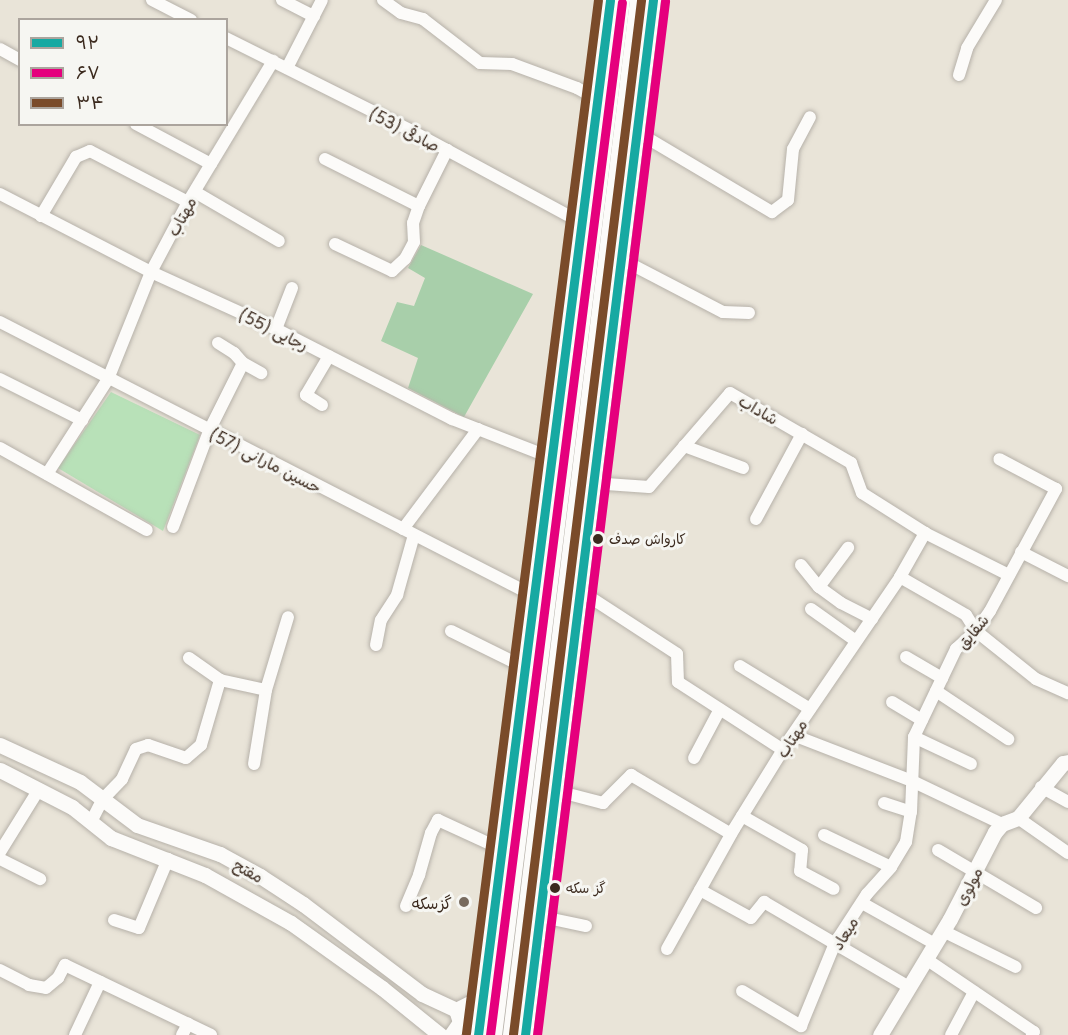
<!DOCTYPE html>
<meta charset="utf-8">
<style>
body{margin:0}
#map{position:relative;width:1068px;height:1035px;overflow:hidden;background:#e9e4d8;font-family:"Playpen Sans","Playpen Sans Arabic",sans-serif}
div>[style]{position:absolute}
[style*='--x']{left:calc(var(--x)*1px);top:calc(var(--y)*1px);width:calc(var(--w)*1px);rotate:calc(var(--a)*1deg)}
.green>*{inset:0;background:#b8e1b8}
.forest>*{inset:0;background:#a8cfaa}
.roads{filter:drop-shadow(0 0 2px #b6b1a9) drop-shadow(0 0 2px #b6b1a9)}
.minor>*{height:12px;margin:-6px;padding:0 6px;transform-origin:6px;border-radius:6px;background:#fcfbf9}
.tertiary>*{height:15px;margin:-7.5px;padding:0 7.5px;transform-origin:7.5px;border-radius:7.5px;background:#fcfbf9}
.secondary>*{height:16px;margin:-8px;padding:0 8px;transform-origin:8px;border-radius:8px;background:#fcfbf9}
.trunk>*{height:20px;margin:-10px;padding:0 10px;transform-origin:10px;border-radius:10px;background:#fcfbf9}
.bus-1>*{height:9px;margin:-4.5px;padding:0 4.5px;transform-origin:4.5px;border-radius:4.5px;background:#17a9a2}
.bus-2>*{height:9px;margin:-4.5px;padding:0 4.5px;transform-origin:4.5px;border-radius:4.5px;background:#e5007d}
.bus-3>*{height:9px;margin:-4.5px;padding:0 4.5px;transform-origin:4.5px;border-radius:4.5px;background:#7a4b2a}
.dots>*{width:16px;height:16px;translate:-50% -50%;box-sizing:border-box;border:3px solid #f6f6f2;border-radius:50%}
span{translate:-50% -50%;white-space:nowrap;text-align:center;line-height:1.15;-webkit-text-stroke:6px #f6f6f2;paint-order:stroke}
.bus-label{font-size:14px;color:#3b2a1e}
.left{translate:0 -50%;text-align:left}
.street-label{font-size:16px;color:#3b2a1e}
.poi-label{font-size:16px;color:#3b2a1e}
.right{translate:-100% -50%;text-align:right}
.legend{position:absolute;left:18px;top:18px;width:210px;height:108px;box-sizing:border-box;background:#f6f6f2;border:2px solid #aba49d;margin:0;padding:8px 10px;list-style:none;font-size:18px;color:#3b2a1e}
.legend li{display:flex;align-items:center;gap:12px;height:30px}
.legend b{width:30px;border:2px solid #aba49d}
</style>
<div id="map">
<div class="green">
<div style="clip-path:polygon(111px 392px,200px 435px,163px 531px,58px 468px)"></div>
</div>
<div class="forest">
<div style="clip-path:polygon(421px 245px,533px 294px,464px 417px,408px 388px,418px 358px,381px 341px,397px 302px,414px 306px,425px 278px,408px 268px)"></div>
</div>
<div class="roads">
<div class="minor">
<div style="--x:152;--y:0;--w:44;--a:27.1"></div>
<div style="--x:282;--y:0;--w:36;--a:27"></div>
<div style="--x:383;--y:0;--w:22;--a:36"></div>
<div style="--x:401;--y:13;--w:23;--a:15"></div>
<div style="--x:423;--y:19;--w:72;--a:37.7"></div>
<div style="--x:480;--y:63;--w:32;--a:2"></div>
<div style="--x:512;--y:64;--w:69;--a:20.3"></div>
<div style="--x:577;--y:88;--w:23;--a:29"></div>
<div style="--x:226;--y:38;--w:206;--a:26.6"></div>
<div style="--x:410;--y:130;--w:196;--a:28.4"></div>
<div style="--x:0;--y:49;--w:23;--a:29"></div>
<div style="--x:287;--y:68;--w:76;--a:-62.8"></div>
<div style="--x:959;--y:75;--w:28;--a:-73"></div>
<div style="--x:967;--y:48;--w:56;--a:-58.9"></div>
<div style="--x:136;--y:124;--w:85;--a:28.1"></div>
<div style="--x:637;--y:132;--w:157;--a:30.7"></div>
<div style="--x:772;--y:212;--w:20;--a:-37"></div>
<div style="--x:788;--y:200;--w:51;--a:-84.4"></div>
<div style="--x:793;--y:149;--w:36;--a:-62"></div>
<div style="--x:325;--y:159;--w:105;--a:26.6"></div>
<div style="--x:195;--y:192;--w:97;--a:30.3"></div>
<div style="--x:0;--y:194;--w:170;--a:27.3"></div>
<div style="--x:151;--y:272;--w:137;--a:24.5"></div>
<div style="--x:276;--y:329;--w:198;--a:27.1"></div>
<div style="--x:452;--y:419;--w:107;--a:21.3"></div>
<div style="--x:41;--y:216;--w:69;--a:-59.3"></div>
<div style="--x:76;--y:157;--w:15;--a:-23"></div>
<div style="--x:90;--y:151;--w:110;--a:27.5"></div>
<div style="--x:335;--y:244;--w:63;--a:25.3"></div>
<div style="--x:392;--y:271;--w:18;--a:-43"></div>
<div style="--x:405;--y:259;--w:19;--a:-62"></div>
<div style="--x:414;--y:242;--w:19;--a:-93"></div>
<div style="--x:413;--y:223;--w:18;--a:-71"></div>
<div style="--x:419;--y:206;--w:63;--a:-63.4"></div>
<div style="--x:621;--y:259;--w:115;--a:27.5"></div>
<div style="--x:723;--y:312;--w:26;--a:2"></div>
<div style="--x:0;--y:322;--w:600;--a:27.16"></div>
<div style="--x:276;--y:329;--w:44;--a:-68.7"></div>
<div style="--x:218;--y:343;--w:19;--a:32"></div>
<div style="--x:234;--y:353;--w:13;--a:48"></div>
<div style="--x:243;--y:363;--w:21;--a:29"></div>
<div style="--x:0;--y:379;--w:92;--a:26.6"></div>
<div style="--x:322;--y:405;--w:19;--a:-148"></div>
<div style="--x:306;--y:395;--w:45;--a:-59.5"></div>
<div style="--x:684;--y:446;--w:63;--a:20.4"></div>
<div style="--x:0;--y:448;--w:168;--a:29.2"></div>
<div style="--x:47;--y:474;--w:113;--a:-57.3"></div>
<div style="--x:108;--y:379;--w:115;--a:-68.1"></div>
<div style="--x:151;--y:272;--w:79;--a:-62.1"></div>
<div style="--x:188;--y:202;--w:165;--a:-58.9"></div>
<div style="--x:592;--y:483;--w:57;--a:4"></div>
<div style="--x:649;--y:487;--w:124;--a:-49.2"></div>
<div style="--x:730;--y:393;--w:140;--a:30"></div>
<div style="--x:851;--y:463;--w:32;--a:70"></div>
<div style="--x:862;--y:493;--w:75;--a:32.4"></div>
<div style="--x:925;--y:533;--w:94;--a:26.6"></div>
<div style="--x:756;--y:519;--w:97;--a:-61.6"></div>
<div style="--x:173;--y:527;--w:103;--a:-69.4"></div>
<div style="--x:209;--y:431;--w:76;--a:-63.4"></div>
<div style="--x:403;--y:529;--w:125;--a:-53.1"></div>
<div style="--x:1021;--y:552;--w:53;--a:27.1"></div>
<div style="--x:801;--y:565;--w:28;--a:51"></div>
<div style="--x:819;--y:587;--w:27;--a:36"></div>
<div style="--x:841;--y:603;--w:35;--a:27"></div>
<div style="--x:900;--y:577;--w:76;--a:29.9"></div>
<div style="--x:966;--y:615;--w:19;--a:58"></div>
<div style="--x:976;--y:631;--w:77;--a:38.7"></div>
<div style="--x:1036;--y:679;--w:35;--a:24"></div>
<div style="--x:819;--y:587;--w:49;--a:-53.4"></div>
<div style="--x:579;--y:590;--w:117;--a:33.1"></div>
<div style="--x:677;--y:654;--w:28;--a:88"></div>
<div style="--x:678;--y:682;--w:125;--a:32.9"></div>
<div style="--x:811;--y:609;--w:55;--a:35.4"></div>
<div style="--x:451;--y:631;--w:81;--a:26.3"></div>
<div style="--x:376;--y:645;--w:25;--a:-79"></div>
<div style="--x:381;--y:620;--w:30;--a:-57"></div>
<div style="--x:397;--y:595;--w:62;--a:-74.2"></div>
<div style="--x:906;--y:657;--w:42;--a:30.3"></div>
<div style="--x:189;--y:658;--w:38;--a:35"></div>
<div style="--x:220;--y:680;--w:47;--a:12.3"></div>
<div style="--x:266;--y:690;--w:75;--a:99.2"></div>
<div style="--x:740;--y:666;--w:82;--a:31.6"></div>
<div style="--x:266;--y:690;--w:76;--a:-73.2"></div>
<div style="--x:936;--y:691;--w:87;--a:33.7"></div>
<div style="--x:892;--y:702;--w:35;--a:31"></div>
<div style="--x:793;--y:735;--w:128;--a:21.1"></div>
<div style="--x:912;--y:781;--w:100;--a:25.5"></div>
<div style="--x:914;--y:737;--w:63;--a:25.3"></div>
<div style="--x:694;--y:758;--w:55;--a:-62"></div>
<div style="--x:1041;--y:787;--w:31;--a:29"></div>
<div style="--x:553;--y:790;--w:52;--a:14.6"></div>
<div style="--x:603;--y:803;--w:40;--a:-45"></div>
<div style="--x:631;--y:775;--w:116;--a:30.5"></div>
<div style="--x:884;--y:803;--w:28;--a:18"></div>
<div style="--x:742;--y:816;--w:69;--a:29.5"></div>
<div style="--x:802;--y:850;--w:21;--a:95"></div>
<div style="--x:800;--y:871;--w:38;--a:28"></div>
<div style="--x:1018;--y:818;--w:61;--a:35"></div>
<div style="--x:91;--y:822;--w:25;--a:-63"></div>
<div style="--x:102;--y:800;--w:29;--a:-46"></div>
<div style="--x:122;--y:779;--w:33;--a:-65"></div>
<div style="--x:136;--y:749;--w:13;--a:-18"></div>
<div style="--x:148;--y:745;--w:40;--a:18.9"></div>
<div style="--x:186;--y:758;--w:20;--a:-41"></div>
<div style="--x:201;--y:745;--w:68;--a:-73.7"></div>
<div style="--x:824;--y:835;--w:74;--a:25.5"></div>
<div style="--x:938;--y:850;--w:114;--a:30.6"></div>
<div style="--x:0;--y:852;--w:74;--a:-58.2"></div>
<div style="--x:0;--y:859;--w:45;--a:26.6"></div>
<div style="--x:700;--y:890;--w:58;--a:28.8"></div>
<div style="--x:751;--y:918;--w:21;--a:-51"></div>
<div style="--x:764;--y:902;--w:168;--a:30.4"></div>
<div style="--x:862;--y:903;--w:84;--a:29.3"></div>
<div style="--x:406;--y:906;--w:34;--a:-67"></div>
<div style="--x:419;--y:875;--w:44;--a:-74.1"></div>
<div style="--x:431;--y:833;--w:15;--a:-62"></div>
<div style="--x:438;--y:820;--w:69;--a:24.7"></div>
<div style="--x:538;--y:916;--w:49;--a:11.8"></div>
<div style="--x:114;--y:920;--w:26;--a:18"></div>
<div style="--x:139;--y:928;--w:75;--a:-67.2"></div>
<div style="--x:943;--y:931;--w:81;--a:26.3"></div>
<div style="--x:667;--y:949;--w:137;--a:-60.8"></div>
<div style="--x:734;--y:829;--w:105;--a:-58.3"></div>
<div style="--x:789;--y:740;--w:197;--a:-55.7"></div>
<div style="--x:900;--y:577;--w:51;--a:-60.4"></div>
<div style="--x:926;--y:959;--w:130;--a:34.1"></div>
<div style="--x:1034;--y:1032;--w:4;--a:124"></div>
<div style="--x:0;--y:970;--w:33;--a:27"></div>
<div style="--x:29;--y:985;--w:17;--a:10"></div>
<div style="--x:46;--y:988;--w:16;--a:-40"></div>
<div style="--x:58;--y:978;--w:15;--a:-62"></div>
<div style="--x:65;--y:965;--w:162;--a:25.6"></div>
<div style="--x:742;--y:991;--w:69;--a:30.7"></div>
<div style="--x:801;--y:1026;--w:90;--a:-67.7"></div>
<div style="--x:835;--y:943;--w:59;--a:-56.9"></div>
<div style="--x:867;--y:894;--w:36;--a:-48"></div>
<div style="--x:891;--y:867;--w:29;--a:-59"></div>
<div style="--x:906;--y:842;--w:30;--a:-81"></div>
<div style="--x:911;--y:812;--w:75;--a:-87.7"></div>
<div style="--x:914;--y:737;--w:98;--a:-64.5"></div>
<div style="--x:956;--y:649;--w:27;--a:-42"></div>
<div style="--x:976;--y:631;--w:24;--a:-55"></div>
<div style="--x:990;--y:611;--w:139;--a:-61.6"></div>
<div style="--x:1056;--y:489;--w:64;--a:-152.2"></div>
<div style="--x:75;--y:1035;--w:59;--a:-64.7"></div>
<div style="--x:182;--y:1035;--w:13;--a:-61"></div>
<div style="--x:951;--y:1035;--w:49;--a:-61.9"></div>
</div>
<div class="tertiary">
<div style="--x:0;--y:745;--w:88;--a:24.8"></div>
<div style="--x:80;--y:782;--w:71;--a:37"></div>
<div style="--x:137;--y:825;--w:88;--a:19.3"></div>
<div style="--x:220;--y:854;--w:46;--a:28.8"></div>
<div style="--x:260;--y:876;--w:51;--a:33.1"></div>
<div style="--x:303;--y:904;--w:149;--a:37.1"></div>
<div style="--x:422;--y:994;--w:38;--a:25"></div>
<div style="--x:456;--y:1010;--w:29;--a:-27"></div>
<div style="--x:0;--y:770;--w:81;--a:27.2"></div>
<div style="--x:72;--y:807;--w:50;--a:38.5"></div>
<div style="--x:111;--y:838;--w:101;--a:21.5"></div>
<div style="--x:205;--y:875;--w:98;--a:29.2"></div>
<div style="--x:291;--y:923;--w:112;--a:35.5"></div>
<div style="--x:382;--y:988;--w:75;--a:39"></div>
<div style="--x:451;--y:1035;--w:16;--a:-55"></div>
<div style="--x:460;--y:1022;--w:13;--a:-108"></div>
<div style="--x:880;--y:1035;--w:135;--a:-58.9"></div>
<div style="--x:950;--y:919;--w:98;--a:-62.7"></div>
<div style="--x:995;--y:832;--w:11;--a:-49"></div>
<div style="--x:1002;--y:824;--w:17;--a:-21"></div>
<div style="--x:1018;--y:818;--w:71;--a:-50.7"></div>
<div style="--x:1063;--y:763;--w:5;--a:-11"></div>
</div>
<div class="secondary">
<div style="--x:478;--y:1035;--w:1043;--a:-82.73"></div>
<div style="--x:525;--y:1035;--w:1043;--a:-82.95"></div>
</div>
<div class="trunk">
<div style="--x:492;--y:1035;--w:1043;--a:-82.95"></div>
<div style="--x:513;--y:1035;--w:1043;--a:-83"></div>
</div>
</div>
<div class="bus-1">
<div style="--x:478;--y:1035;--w:1043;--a:-82.73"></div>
<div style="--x:525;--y:1035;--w:1043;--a:-82.95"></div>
</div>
<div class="bus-2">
<div style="--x:490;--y:1035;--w:1041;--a:-82.72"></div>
<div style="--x:537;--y:1035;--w:1042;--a:-82.94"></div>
</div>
<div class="bus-3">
<div style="--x:466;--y:1033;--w:1041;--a:-82.72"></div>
<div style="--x:513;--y:1034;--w:1042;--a:-82.94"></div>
</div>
<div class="dots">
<div style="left:598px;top:539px;background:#3b2a1e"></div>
<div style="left:555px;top:888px;background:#3b2a1e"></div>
<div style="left:464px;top:902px;background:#786b5f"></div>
</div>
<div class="bus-label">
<span class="left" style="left:609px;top:539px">کارواش صدف</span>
<span class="left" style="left:566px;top:888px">گز سکه</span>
</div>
<div class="street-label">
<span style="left:405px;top:129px;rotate:27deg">صادقی (53)</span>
<span style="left:181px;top:216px;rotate:-61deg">مهتاب</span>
<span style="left:274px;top:329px;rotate:26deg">رجایی (55)</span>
<span style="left:759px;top:409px;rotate:30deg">شاداب</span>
<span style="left:266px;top:460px;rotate:27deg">حسین مارانی (57)</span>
<span style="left:972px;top:631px;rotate:-50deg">شقایق</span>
<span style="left:791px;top:738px;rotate:-57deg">مهتاب</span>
<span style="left:249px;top:870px;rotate:30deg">مفتح</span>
<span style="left:968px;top:886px;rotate:-63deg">مولوی</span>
<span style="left:844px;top:933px;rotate:-58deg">میعاد</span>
</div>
<div class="poi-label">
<span class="right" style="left:452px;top:902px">گزسکه</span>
</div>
<ul class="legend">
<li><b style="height:8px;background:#17a9a2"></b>۹۲</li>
<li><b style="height:8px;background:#e5007d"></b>۶۷</li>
<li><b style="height:8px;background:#7a4b2a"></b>۳۴</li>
</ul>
</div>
